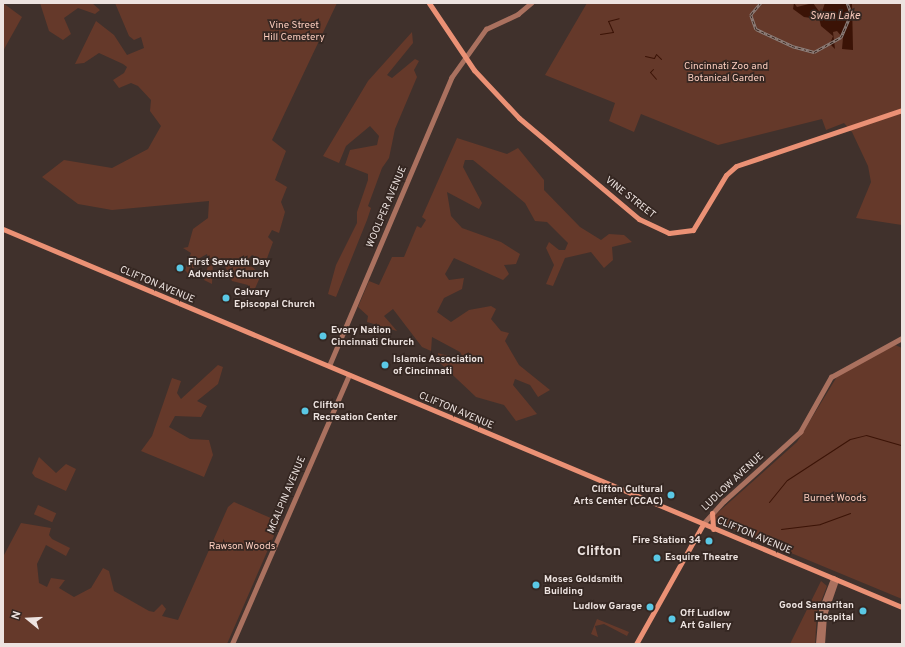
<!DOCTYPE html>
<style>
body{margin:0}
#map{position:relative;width:905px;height:647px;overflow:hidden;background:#40312c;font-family:Overpass,sans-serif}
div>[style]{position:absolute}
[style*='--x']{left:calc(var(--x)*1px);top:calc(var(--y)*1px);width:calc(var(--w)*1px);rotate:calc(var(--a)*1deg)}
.green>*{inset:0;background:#65392a;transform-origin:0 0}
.water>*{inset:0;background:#3b1306}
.stream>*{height:1px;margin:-0.5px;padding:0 0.5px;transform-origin:0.5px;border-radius:0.5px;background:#3b1306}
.tertiary>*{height:4.5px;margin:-2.25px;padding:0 2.25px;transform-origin:2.25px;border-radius:2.25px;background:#aa715f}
.secondary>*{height:5px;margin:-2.5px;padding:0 2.5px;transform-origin:2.5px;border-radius:2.5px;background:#eb9175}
.rail>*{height:2.5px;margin-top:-1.25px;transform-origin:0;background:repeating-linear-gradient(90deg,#352722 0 3px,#8e827e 0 6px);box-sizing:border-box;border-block:1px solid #8e827e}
.dots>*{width:11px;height:11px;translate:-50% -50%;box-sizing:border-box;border:2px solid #352722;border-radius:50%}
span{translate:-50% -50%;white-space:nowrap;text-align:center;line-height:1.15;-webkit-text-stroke:3.5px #352722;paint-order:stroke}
.park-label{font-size:10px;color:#fdcebf}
.street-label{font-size:10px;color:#ede3e0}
.poi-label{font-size:10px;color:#ede3e0;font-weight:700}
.left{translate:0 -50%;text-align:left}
.right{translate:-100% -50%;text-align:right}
.water-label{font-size:11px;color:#f4c5b7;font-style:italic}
.district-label{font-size:14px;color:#ede3e0;font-weight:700}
.frame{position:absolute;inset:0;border:4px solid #ede3e0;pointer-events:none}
.north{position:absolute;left:8px;top:599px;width:40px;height:40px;-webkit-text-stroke:3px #352722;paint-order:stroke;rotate:288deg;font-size:11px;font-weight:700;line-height:16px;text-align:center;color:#ede3e0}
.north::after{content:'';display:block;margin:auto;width:14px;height:18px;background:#ede3e0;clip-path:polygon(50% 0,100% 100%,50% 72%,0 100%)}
</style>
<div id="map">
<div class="green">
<div style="clip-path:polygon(3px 3px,22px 17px,3px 51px)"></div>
<div style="clip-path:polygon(40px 3px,92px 3px,100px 10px,95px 14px,78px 8px,64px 18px,71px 34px,63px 40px,49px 31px)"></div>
<div style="clip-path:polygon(115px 3px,337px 3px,272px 140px,286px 151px,275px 180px,287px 187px,281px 202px,285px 212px,279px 233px,272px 230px,268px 237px,273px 242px,266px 261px,252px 255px,246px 261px,261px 275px,253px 293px,248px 285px,232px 281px,222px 260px,213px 263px,212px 284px,204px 280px,209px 262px,207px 254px,198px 259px,190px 276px,185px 270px,191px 253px,183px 248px,188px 247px,193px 229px,208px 218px,209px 201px,112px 210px,78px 204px,42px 177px,64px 160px,112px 168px,148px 149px,161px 126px,150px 111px,151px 100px,138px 86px,131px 83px,119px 88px,113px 80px,124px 73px,127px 67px,123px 64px,99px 53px,84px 63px,75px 64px,96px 21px,114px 35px,127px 55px,144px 48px,141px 37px,134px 40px,129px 36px)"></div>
<div style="clip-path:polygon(587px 3px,902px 3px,902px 225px,856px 218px,871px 182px,868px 166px,852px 132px,844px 123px,826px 130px,822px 119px,718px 145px,641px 114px,634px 132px,609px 121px,615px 103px,545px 75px)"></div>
<div style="clip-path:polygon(412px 32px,413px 43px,387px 75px,392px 78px,415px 59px,419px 61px,414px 70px,417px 77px,395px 129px,389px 158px,382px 168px,368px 206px,371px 208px,367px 220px,336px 297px,328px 294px,336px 265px,357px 223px,357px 212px,368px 180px,368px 174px,345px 165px,350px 150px,377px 145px,379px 136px,370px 126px,346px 146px,339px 163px,323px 156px,368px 81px)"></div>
<div style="clip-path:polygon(457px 138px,507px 154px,518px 148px,544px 180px,544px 190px,580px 227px,601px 240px,609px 234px,624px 235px,632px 242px,612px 247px,613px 260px,604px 268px,591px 252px,565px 258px,553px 286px,546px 284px,554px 265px,546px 248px,549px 242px,559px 250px,565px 250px,568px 243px,547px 222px,535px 221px,525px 203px,489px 173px,473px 160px,465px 160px,463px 167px,482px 203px,479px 209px,447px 192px,451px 216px,462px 228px,501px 242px,520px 254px,516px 264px,504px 265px,509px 274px,503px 280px,454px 258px,445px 274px,449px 280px,464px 278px,462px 289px,444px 298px,437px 312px,451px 322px,469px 310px,491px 306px,496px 309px,491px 319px,501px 331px,509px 333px,505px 341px,519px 365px,550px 390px,538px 397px,530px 385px,515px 379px,513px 385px,537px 414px,516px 421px,504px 405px,476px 397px,439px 362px,438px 353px,465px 361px,460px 352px,432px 337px,431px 351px,422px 347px,393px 309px,384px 316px,397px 331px,367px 322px,368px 316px,358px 307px,369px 281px,379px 285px,392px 257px,404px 257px,417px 226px,421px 228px,426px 220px,422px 217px)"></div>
<div style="clip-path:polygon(895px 345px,902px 348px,902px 599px,714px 521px,714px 516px,797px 442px,838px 375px)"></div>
<div style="clip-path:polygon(218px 365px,223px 367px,218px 384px,197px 401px,207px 406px,201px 417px,175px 416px,169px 427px,190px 439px,209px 440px,213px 455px,204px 477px,141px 451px,152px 436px,172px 378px,181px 381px,177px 393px,181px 399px)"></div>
<div style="clip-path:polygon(39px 457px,56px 473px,66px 464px,76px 469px,66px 491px,35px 477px,32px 473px)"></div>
<div style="clip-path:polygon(234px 502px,280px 522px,227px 644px,3px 644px,3px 557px,21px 523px,51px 528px,49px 535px,52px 539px,70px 548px,66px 556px,46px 545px,37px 564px,39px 583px,47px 587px,51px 578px,65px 580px,59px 588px,74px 597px,91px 588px,103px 568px,109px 571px,114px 591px,149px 611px,154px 612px,162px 604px,166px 609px,162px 616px,178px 620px,228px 507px)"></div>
<div style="left:38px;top:505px;width:20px;height:10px;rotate:24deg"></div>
<div style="clip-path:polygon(821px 581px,827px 586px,817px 612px,815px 644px,790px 644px)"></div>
<div style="clip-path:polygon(597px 619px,629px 632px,627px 636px,604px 624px,595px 626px,598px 637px,591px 634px)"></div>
</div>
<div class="water">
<div style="clip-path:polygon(794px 3px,797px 7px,813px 3px,821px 14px,825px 3px,852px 3px,853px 50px,842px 49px,843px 38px,837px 31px,833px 32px,835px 49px,830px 44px,833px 36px,821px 26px,817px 10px,811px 18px,804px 17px,793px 9px)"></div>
</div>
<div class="stream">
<div style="--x:600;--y:34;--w:13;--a:-9"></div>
<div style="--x:613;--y:32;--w:12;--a:-114"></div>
<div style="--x:608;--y:21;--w:11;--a:-15"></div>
<div style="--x:645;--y:56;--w:9;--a:13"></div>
<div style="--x:654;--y:58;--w:4;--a:-63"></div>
<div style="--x:656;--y:54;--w:7;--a:45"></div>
<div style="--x:653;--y:69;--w:4;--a:135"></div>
<div style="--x:650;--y:72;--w:9;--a:49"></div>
<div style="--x:769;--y:502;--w:28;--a:-51"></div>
<div style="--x:787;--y:480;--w:75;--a:-33.1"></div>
<div style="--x:850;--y:439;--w:16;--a:-14"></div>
<div style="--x:866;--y:435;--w:37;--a:16"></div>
<div style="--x:781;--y:529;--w:39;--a:-7"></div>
<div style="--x:820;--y:524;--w:32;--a:-20"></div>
</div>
<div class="tertiary">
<div style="--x:329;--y:366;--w:313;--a:-67"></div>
<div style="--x:451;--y:78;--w:60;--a:-54.5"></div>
<div style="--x:486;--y:29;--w:35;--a:-25"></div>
<div style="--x:518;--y:14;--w:17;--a:-40"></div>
<div style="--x:703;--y:524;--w:31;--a:-48"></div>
<div style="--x:724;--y:501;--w:103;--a:-42.2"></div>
<div style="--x:800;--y:432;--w:63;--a:-60.6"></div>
<div style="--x:831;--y:377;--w:81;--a:-28.8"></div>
<div style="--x:232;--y:644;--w:293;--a:-66.5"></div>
<div style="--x:818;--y:644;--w:34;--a:-85"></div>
<div style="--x:821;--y:610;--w:34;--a:-69"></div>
<div style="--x:822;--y:644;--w:29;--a:-86"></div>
<div style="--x:824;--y:615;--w:37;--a:-71"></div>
</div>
<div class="secondary">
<div style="--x:429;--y:3;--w:81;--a:56.1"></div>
<div style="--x:474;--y:70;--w:66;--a:46.8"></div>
<div style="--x:519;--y:118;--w:157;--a:40.1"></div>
<div style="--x:639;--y:219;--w:33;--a:25"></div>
<div style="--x:669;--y:233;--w:24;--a:-7"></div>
<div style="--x:693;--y:230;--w:64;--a:-59"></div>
<div style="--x:726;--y:175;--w:13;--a:-42"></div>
<div style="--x:736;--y:166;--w:175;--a:-18.6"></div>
<div style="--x:3;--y:229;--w:975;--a:22.81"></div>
<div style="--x:712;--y:513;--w:16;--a:86"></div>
<div style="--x:636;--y:644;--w:137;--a:-60.8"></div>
</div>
<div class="rail">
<div style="--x:761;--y:3;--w:16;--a:130"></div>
<div style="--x:751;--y:15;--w:15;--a:70"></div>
<div style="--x:756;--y:29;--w:40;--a:25"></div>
<div style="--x:792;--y:46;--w:23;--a:15"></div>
<div style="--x:814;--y:52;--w:31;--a:-29"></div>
<div style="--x:841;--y:37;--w:25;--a:-67"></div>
<div style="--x:851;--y:14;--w:12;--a:-110"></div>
</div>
<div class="dots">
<div style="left:180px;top:268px;background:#5ac8e5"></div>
<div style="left:226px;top:298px;background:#5ac8e5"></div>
<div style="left:323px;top:336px;background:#5ac8e5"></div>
<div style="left:385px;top:365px;background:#5ac8e5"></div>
<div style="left:305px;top:411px;background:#5ac8e5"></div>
<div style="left:671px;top:495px;background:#5ac8e5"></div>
<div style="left:709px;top:541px;background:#5ac8e5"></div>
<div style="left:657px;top:558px;background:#5ac8e5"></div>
<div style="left:536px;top:585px;background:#5ac8e5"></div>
<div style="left:650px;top:607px;background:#5ac8e5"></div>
<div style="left:863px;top:611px;background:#5ac8e5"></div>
<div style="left:672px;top:619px;background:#5ac8e5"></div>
</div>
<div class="park-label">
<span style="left:294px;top:31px">Vine Street<br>Hill Cemetery</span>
<span style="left:726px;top:72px">Cincinnati Zoo and<br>Botanical Garden</span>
<span style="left:835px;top:499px">Burnet Woods</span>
<span style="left:242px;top:547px">Rawson Woods</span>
</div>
<div class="street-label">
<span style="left:630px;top:198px;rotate:38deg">VINE STREET</span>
<span style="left:387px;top:207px;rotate:-67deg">WOOLPER AVENUE</span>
<span style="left:157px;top:285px;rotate:23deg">CLIFTON AVENUE</span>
<span style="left:456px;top:411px;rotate:23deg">CLIFTON AVENUE</span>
<span style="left:733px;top:482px;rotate:-43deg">LUDLOW AVENUE</span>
<span style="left:287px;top:495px;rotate:-67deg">MCALPIN AVENUE</span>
<span style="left:754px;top:536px;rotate:23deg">CLIFTON AVENUE</span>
</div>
<div class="poi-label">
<span class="left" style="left:188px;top:268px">First Seventh Day<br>Adventist Church</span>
<span class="left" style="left:234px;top:298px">Calvary<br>Episcopal Church</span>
<span class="left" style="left:331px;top:336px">Every Nation<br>Cincinnati Church</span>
<span class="left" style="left:393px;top:365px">Islamic Association<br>of Cincinnati</span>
<span class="left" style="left:313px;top:411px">Clifton<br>Recreation Center</span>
<span class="right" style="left:663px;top:495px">Clifton Cultural<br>Arts Center (CCAC)</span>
<span class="right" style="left:701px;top:541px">Fire Station 34</span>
<span class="left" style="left:665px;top:558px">Esquire Theatre</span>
<span class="left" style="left:544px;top:585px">Moses Goldsmith<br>Building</span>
<span class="right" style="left:854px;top:611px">Good Samaritan<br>Hospital</span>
<span class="right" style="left:642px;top:607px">Ludlow Garage</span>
<span class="left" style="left:680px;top:619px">Off Ludlow<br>Art Gallery</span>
</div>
<div class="water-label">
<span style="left:835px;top:16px">Swan Lake</span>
</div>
<div class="district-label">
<span style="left:599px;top:552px">Clifton</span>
</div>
<div class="frame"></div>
<div class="north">N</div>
</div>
